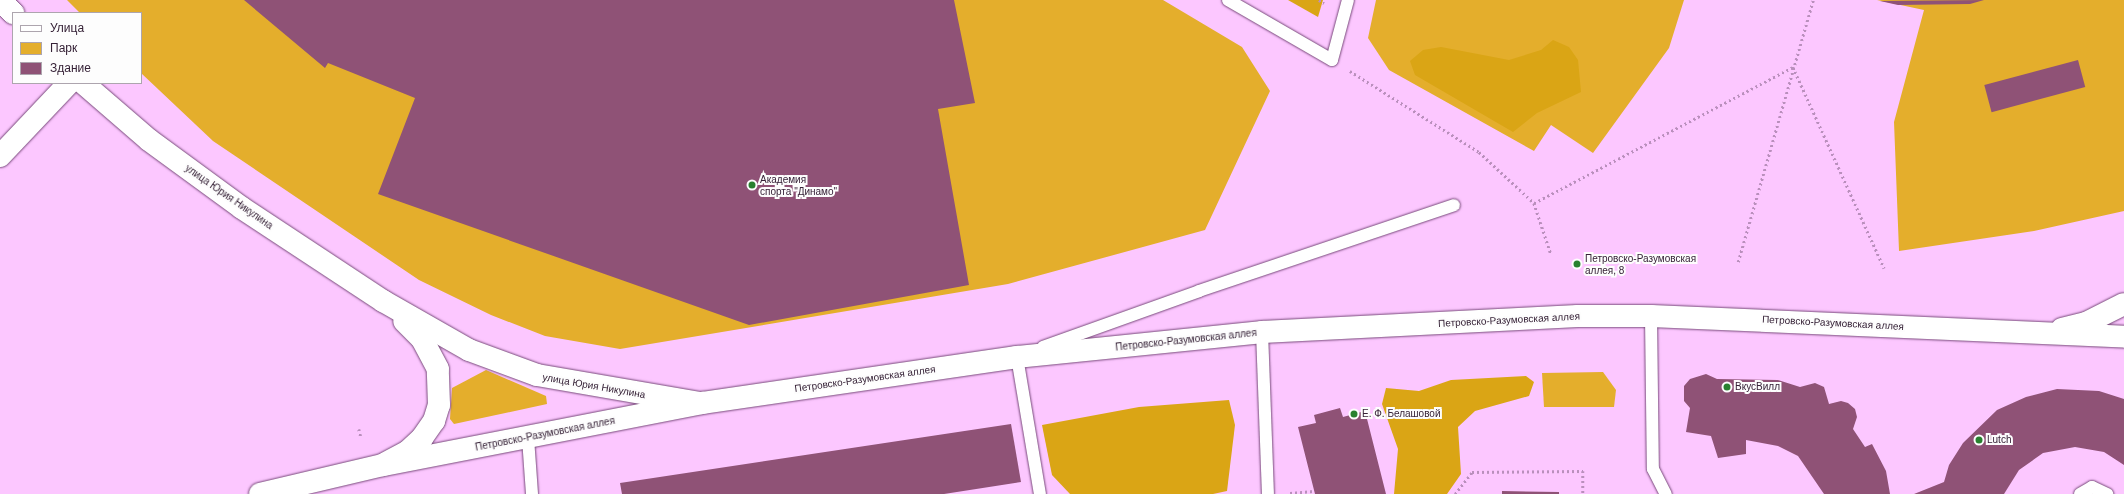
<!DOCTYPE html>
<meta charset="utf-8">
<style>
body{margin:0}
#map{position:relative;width:2124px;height:494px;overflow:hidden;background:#fcc7ff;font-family:Helvetica,sans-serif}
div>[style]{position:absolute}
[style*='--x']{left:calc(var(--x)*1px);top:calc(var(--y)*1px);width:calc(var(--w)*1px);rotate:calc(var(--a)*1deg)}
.green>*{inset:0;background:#e4ae2c}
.forest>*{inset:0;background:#daa515}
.building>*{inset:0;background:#8f5276;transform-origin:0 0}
.path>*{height:2.5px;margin-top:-1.25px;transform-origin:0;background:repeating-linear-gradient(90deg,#b98fbc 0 2px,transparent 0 5px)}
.roads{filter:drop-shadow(0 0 1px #784a7b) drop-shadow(0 0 1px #784a7b)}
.service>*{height:12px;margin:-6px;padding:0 6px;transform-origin:6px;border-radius:6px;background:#fff}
.minor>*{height:22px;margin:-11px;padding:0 11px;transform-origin:11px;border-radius:11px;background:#fff}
.tertiary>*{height:22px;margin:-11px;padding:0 11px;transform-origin:11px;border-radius:11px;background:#fff}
.dots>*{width:11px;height:11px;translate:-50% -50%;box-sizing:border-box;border:2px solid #fdfdfd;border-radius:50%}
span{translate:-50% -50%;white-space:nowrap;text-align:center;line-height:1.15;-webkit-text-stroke:4px #fdfdfd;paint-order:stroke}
.poi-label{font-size:10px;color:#362237}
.left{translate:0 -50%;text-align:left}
.street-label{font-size:10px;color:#362237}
.legend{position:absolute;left:12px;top:12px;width:130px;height:72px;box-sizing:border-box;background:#fdfdfd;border:1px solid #ada5ae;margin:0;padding:5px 7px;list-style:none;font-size:12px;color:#362237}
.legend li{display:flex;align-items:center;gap:8px;height:20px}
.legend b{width:20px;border:1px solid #ada5ae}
</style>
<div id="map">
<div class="green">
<div style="clip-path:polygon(67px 0,1163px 0,1242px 47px,1270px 91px,1205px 230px,1008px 284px,620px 349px,545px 336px,491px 315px,419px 280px,213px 141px,141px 73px,141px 13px,80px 13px)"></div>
<div style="clip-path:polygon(1376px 0,1684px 0,1669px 48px,1593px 153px,1551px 125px,1534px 151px,1389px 70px,1368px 38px)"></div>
<div style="clip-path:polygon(1877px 0,2124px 0,2124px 211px,2034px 231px,1899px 251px,1894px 122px,1924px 10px)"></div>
<div style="clip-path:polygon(486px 370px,546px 396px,547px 404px,454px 424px,450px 419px,452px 388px)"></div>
<div style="clip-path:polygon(1603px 372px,1616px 390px,1614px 407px,1544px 407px,1542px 373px)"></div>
</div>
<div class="forest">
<div style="clip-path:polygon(1288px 0,1323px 0,1318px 17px)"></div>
<div style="clip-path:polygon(1553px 40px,1569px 47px,1578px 60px,1581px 92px,1537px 113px,1513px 132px,1415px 75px,1410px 61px,1423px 50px,1441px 47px,1509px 60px,1541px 50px)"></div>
<div style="clip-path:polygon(1526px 376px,1534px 382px,1529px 396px,1475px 411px,1458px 427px,1461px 474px,1447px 494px,1394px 494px,1398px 449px,1382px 404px,1386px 388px,1419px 391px,1451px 380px)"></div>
<div style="clip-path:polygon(1229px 400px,1235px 425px,1227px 491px,1213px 494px,1070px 494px,1052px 475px,1042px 425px,1139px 407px)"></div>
</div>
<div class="building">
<div style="clip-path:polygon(244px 0,954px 0,975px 103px,938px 109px,969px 285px,749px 325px,378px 194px,415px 98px,328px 63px,325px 68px)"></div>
<div style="clip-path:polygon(1984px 0,1970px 4px,1898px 5px,1880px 1px)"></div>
<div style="left:2078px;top:60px;width:28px;height:97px;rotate:75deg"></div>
<div style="clip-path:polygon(1706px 374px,1717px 379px,1778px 380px,1800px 387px,1815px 383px,1824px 387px,1829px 404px,1841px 401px,1848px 403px,1855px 409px,1857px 417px,1853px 429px,1865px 447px,1872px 444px,1886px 471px,1890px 494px,1824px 494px,1798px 456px,1778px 446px,1746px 440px,1746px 454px,1718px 458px,1711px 436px,1686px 432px,1690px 408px,1684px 401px,1684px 386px,1690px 379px)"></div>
<div style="clip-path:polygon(2057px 389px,2099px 391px,2124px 399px,2124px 465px,2104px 452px,2075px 447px,2043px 453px,2019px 470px,2004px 494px,1914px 494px,1944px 482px,1949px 465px,1963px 443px,1997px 410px,2026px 397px)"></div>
<div style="clip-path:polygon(1340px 408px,1343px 417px,1365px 411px,1386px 494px,1315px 494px,1298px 427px,1316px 423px,1314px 415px)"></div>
<div style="clip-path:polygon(1011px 424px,1021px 482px,944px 494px,622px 494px,620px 483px)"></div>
<div style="clip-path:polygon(1502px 491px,1559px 492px,1559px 494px,1502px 494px)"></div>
</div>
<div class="path">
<div style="--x:1319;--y:0;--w:6;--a:31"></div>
<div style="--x:1350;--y:71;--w:152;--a:32.1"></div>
<div style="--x:1479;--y:152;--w:75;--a:42.8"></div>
<div style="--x:1534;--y:203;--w:54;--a:71.6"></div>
<div style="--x:1534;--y:203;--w:293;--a:-27.7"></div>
<div style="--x:1793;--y:67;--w:221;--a:65.6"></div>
<div style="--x:1738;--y:262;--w:273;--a:-74"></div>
<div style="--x:359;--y:429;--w:8;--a:76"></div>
<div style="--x:1290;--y:493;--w:24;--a:-5"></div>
<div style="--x:1455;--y:494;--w:28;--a:-52"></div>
<div style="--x:1472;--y:472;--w:111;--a:-0.5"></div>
<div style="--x:1583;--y:471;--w:23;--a:90"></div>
</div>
<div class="roads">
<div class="service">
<div style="--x:1228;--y:0;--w:120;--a:30"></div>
<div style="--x:1332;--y:60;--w:62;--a:-75.1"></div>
<div style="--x:1651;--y:316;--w:153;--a:89.3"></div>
<div style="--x:1653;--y:469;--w:28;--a:63"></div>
<div style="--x:1262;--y:332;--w:162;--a:87.9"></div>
<div style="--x:1043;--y:347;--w:166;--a:-19.7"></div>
<div style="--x:1199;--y:291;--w:269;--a:-18.6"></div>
<div style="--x:1022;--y:355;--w:5;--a:158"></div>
<div style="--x:1017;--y:357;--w:139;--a:80.5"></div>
<div style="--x:528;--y:438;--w:56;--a:85.9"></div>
<div style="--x:2080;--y:494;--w:14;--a:-30"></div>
<div style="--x:2092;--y:487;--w:17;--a:25"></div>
</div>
<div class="minor">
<div style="--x:1;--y:0;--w:18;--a:47"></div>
<div style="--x:83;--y:83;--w:87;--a:40.8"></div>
<div style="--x:149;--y:140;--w:115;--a:36.2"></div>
<div style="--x:242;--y:208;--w:169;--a:33.4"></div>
<div style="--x:383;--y:301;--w:99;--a:29.7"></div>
<div style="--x:469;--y:350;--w:72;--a:20.2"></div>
<div style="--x:537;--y:375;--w:164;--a:9.8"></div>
<div style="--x:0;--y:156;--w:100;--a:-46.6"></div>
<div style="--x:386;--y:463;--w:24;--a:-28"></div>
<div style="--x:407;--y:452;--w:21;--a:-43"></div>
<div style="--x:422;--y:438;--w:21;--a:-55"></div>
<div style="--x:434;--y:421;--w:17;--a:-73"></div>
<div style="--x:439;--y:405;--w:36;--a:-92"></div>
<div style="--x:438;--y:369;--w:34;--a:-118"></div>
<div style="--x:422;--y:339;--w:25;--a:-135"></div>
</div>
<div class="tertiary">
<div style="--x:2062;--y:329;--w:25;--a:-14"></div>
<div style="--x:2086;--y:323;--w:42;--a:-26.6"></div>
<div style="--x:260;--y:494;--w:126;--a:-13.3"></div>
<div style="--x:383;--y:465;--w:325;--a:-11"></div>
<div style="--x:702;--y:403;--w:318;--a:-8.3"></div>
<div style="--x:1017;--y:357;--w:246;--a:-5.8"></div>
<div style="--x:1262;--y:332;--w:316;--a:-2.9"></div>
<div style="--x:1578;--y:316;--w:73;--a:0"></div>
<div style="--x:1651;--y:316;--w:473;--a:2.5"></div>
</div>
</div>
<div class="dots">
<div style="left:752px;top:185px;background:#298130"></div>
<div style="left:1577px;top:264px;background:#298130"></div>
<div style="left:1727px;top:387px;background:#298130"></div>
<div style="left:1354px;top:414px;background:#298130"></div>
<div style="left:1979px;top:440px;background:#298130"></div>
</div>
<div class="poi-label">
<span class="left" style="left:760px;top:185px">Академия<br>спорта "Динамо"</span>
<span class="left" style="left:1585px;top:264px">Петровско-Разумовская<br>аллея, 8</span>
<span class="left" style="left:1735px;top:387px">ВкусВилл</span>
<span class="left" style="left:1362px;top:414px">Е. Ф. Белашовой</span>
<span class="left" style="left:1987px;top:440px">Lutch</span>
</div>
<div class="street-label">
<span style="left:229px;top:197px;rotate:35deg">улица Юрия Никулина</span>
<span style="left:1509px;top:320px;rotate:-3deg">Петровско-Разумовская аллея</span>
<span style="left:1833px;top:323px;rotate:3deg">Петровско-Разумовская аллея</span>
<span style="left:1186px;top:340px;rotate:-6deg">Петровско-Разумовская аллея</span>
<span style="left:865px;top:379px;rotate:-8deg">Петровско-Разумовская аллея</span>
<span style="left:594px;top:386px;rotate:10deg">улица Юрия Никулина</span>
<span style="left:545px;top:434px;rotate:-11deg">Петровско-Разумовская аллея</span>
</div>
<ul class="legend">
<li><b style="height:5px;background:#fff"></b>Улица</li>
<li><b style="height:11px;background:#e4ae2c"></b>Парк</li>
<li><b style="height:11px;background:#8f5276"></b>Здание</li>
</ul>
</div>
